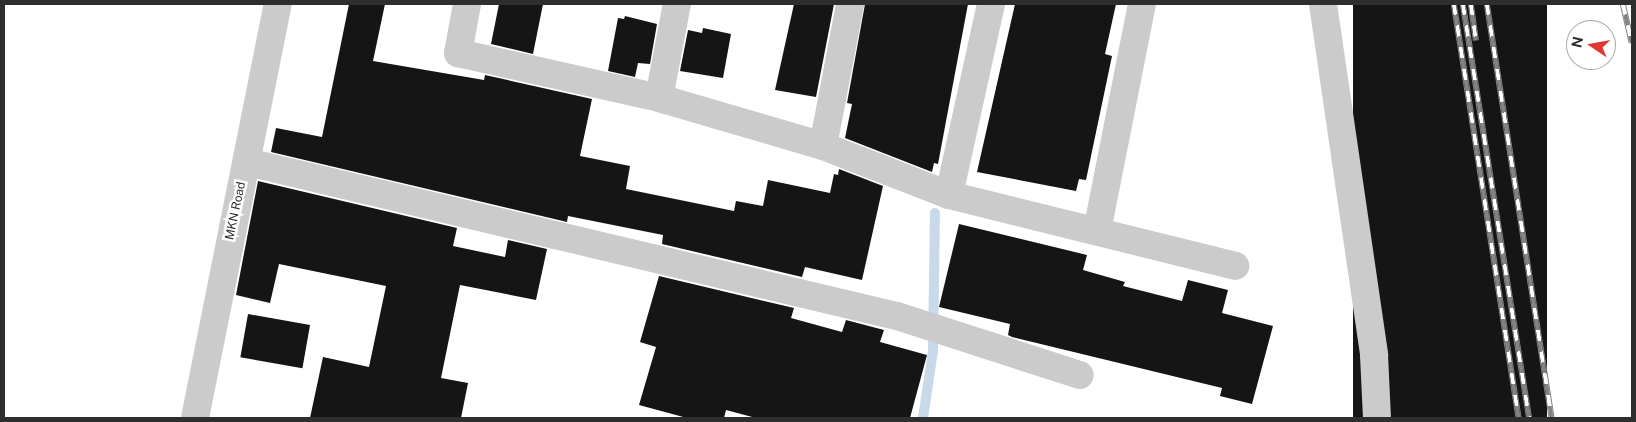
<!DOCTYPE html>
<style>
body{margin:0}
#map{position:relative;width:1636px;height:422px;overflow:hidden;background:#fff;font-family:"Public Sans",sans-serif}
div>[style]{position:absolute}
[style*='--x']{left:calc(var(--x)*1px);top:calc(var(--y)*1px);width:calc(var(--w)*1px);rotate:calc(var(--a)*1deg)}
.stream>*{height:10px;margin:-5px;padding:0 5px;transform-origin:5px;border-radius:5px;background:#c8d9ea}
.building>*{inset:0;background:#151515;transform-origin:0 0}
.minor>*{height:28px;margin:-14px;padding:0 14px;transform-origin:14px;border-radius:14px;background:#cbcbcb}
.rail>*{height:5.5px;margin-top:-2.75px;transform-origin:0;background:repeating-linear-gradient(90deg,#fff 0 11px,#838383 0 22px);box-sizing:border-box;border-block:1px solid #838383}
span{translate:-50% -50%;white-space:nowrap;text-align:center;line-height:1.15;-webkit-text-stroke:5px #fff;paint-order:stroke}
.street-label{font-size:12px;color:#2e2e2e}
.frame{position:absolute;inset:0;border:5px solid #2e2e2e;pointer-events:none}
.north{position:absolute;left:1566px;top:20px;width:50px;height:50px;box-sizing:border-box;background:#fff;border:1px solid #ababab;border-radius:50%;rotate:282deg;font-size:14px;font-weight:700;line-height:20px;text-align:center;color:#2e2e2e}
.north::after{content:'';display:block;margin:auto;width:18px;height:22px;background:#e03934;clip-path:polygon(50% 0,100% 100%,50% 72%,0 100%)}
</style>
<div id="map">
<div class="stream">
<div style="--x:923;--y:418;--w:68;--a:-81.5"></div>
<div style="--x:933;--y:351;--w:138;--a:-89.2"></div>
</div>
<div class="building">
<div style="clip-path:polygon(349px 4px,385px 4px,373px 61px,484px 80px,485px 75px,592px 99px,580px 156px,630px 166px,626px 189px,734px 211px,736px 201px,763px 206px,768px 180px,830px 193px,834px 174px,838px 175px,839px 169px,883px 186px,862px 280px,805px 267px,802px 277px,662px 244px,663px 235px,568px 216px,567px 222px,271px 152px,276px 128px,322px 137px)"></div>
<div style="clip-path:polygon(499px 4px,543px 4px,533px 54px,491px 44px)"></div>
<div style="clip-path:polygon(794px 4px,834px 4px,816px 97px,775px 90px)"></div>
<div style="clip-path:polygon(865px 4px,968px 4px,938px 164px,934px 163px,932px 172px,845px 138px,852px 104px,847px 103px)"></div>
<div style="clip-path:polygon(1015px 4px,1116px 4px,1105px 54px,1112px 56px,1086px 180px,1079px 179px,1076px 191px,977px 172px)"></div>
<div style="left:1353px;top:4px;width:194px;height:419px"></div>
<div style="clip-path:polygon(625px 16px,657px 24px,650px 64px,638px 63px,635px 77px,608px 71px,618px 18px,624px 19px)"></div>
<div style="clip-path:polygon(703px 28px,731px 34px,723px 78px,680px 71px,688px 30px,702px 33px)"></div>
<div style="clip-path:polygon(258px 181px,457px 228px,453px 246px,505px 257px,508px 240px,547px 249px,536px 300px,460px 285px,441px 378px,468px 383px,461px 418px,310px 418px,323px 357px,369px 367px,386px 286px,279px 264px,270px 303px,236px 295px)"></div>
<div style="clip-path:polygon(959px 224px,1087px 255px,1083px 270px,1125px 282px,1123px 286px,1182px 301px,1188px 280px,1228px 290px,1222px 313px,1273px 326px,1252px 404px,1220px 396px,1222px 388px,1012px 337px,1008px 335px,1010px 324px,939px 307px)"></div>
<div style="clip-path:polygon(659px 276px,794px 308px,791px 318px,842px 332px,846px 320px,884px 330px,880px 342px,927px 355px,910px 418px,756px 418px,726px 410px,724px 418px,687px 418px,639px 405px,656px 347px,640px 342px)"></div>
<div style="left:248px;top:314px;width:63px;height:44px;rotate:10deg"></div>
</div>
<div class="minor">
<div style="--x:467;--y:4;--w:50;--a:100.4"></div>
<div style="--x:458;--y:53;--w:206;--a:12.6"></div>
<div style="--x:659;--y:98;--w:171;--a:16.3"></div>
<div style="--x:823;--y:146;--w:135;--a:21.3"></div>
<div style="--x:949;--y:195;--w:295;--a:13.9"></div>
<div style="--x:1323;--y:4;--w:355;--a:81.7"></div>
<div style="--x:1374;--y:355;--w:63;--a:87.3"></div>
<div style="--x:659;--y:98;--w:96;--a:-79.2"></div>
<div style="--x:823;--y:146;--w:145;--a:-79.2"></div>
<div style="--x:247;--y:162;--w:668;--a:13.33"></div>
<div style="--x:897;--y:316;--w:192;--a:17.9"></div>
<div style="--x:949;--y:195;--w:196;--a:-77.6"></div>
<div style="--x:1097;--y:231;--w:231;--a:-78.8"></div>
<div style="--x:195;--y:418;--w:422;--a:-78.7"></div>
</div>
<div class="rail">
<div style="--x:1454;--y:4;--w:419;--a:81.1"></div>
<div style="--x:1463;--y:4;--w:419;--a:80.9"></div>
<div style="--x:1471;--y:4;--w:37;--a:82"></div>
<div style="--x:1487;--y:4;--w:419;--a:81.1"></div>
<div style="--x:1623;--y:4;--w:40;--a:77"></div>
</div>
<div class="street-label">
<span style="left:236px;top:211px;rotate:-78deg">MKN Road</span>
</div>
<div class="frame"></div>
<div class="north">N</div>
</div>
